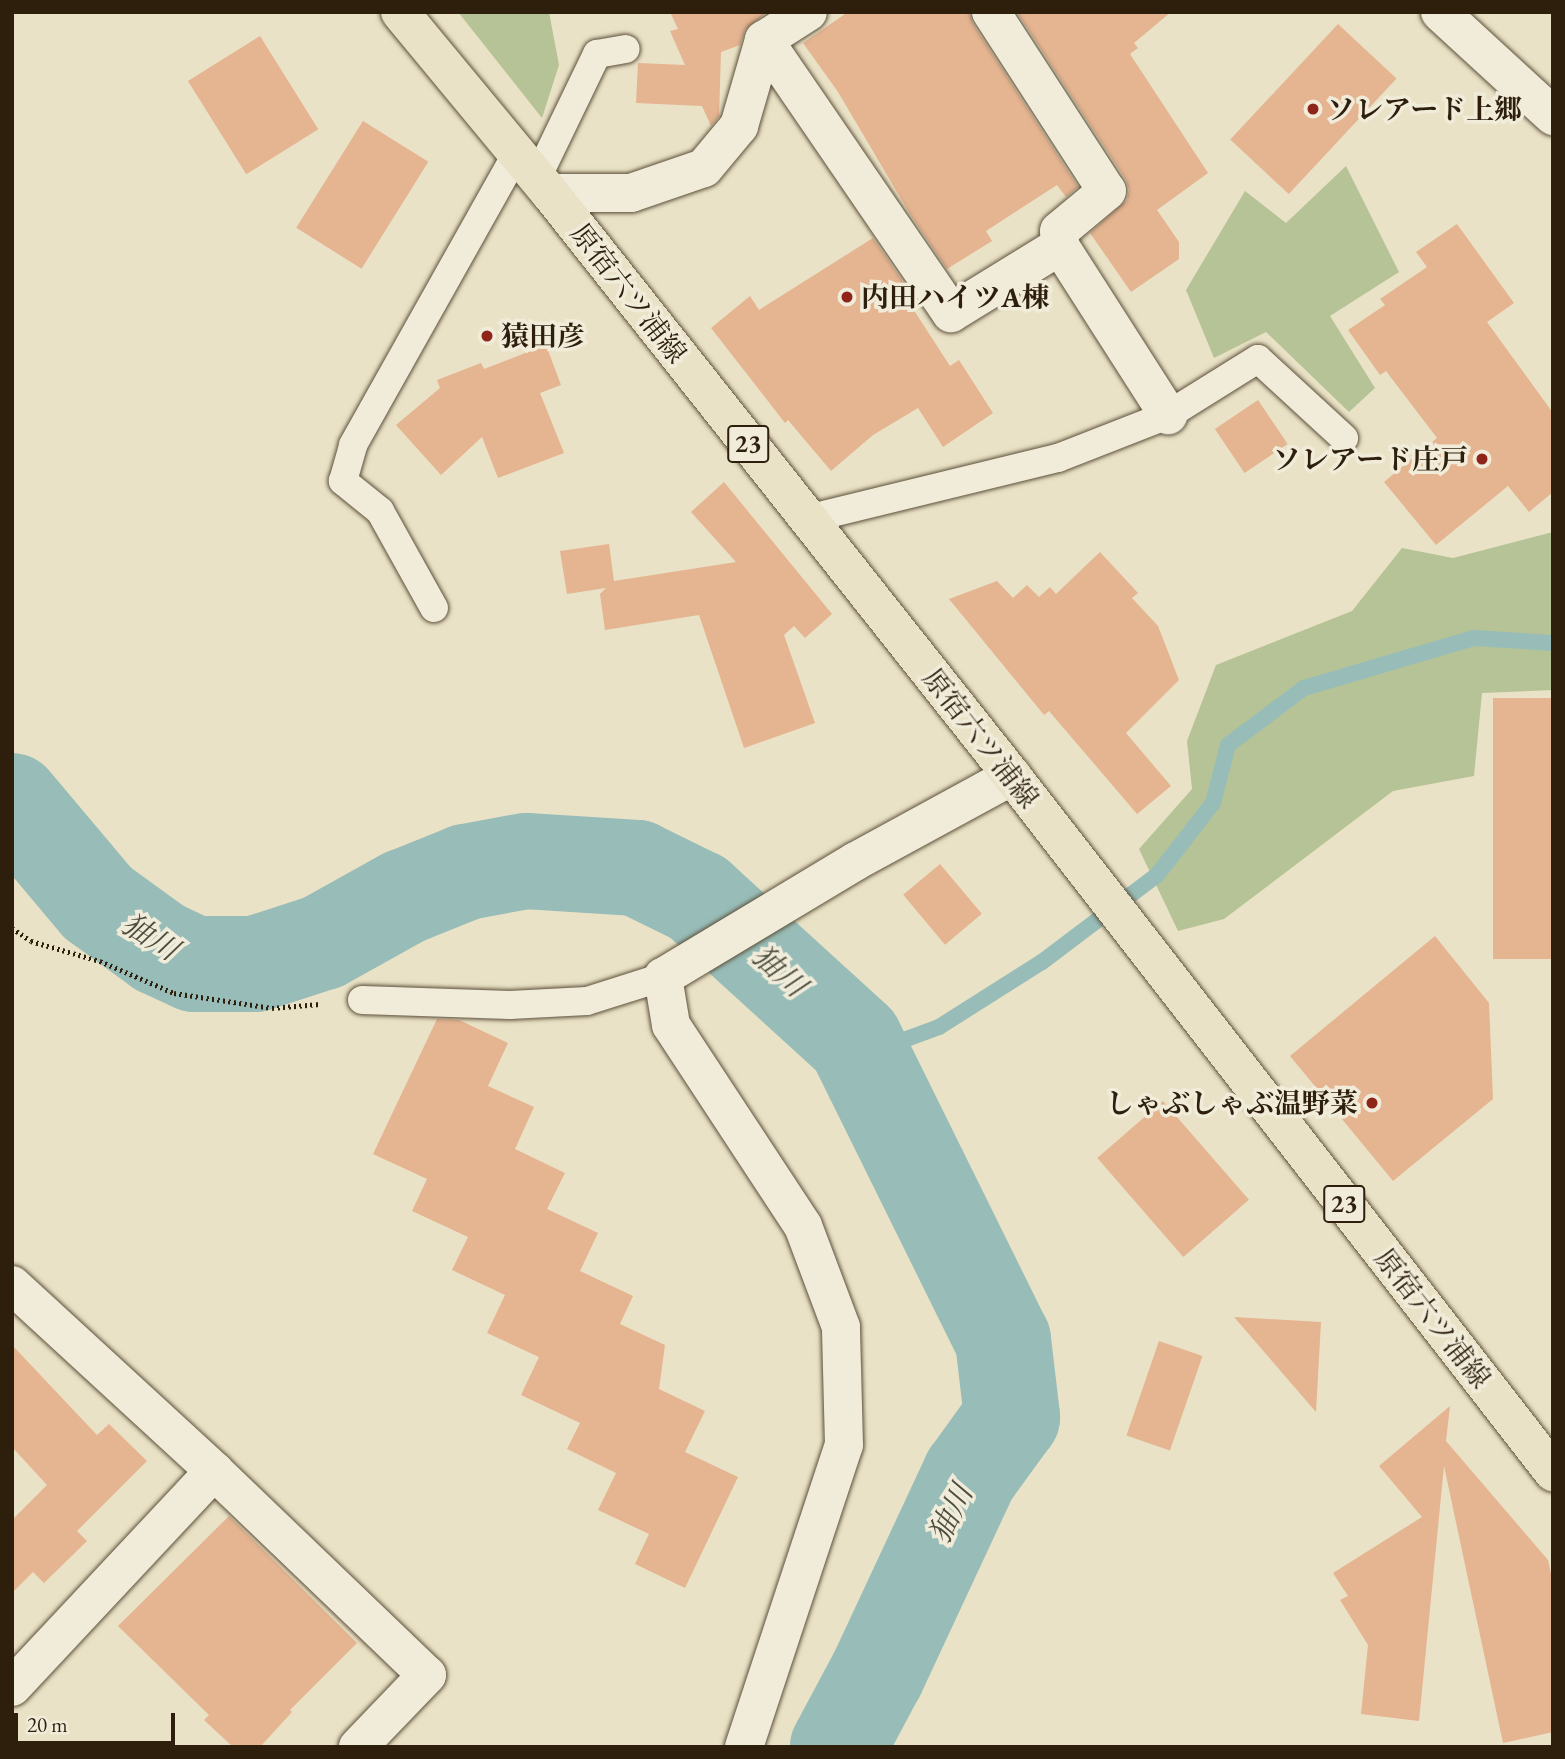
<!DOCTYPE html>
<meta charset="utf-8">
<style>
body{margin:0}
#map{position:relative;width:1565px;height:1759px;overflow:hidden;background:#eae2c6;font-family:"EB Garamond","Noto Serif JP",serif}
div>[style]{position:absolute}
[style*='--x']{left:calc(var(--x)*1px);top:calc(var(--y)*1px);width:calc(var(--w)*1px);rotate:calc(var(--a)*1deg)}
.green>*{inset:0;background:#b6c396}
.stream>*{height:16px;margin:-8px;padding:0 8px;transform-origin:8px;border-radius:8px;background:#98bdb8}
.river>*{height:96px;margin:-48px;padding:0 48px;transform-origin:48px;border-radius:48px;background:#98bdb8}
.building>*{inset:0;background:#e5b491;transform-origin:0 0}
.path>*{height:4.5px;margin-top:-2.25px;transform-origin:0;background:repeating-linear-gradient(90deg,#2e1f0d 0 2px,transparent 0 5.5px)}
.roads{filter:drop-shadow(0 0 2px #5d503b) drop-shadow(0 0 2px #5d503b)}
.service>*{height:28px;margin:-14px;padding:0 14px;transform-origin:14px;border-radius:14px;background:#f1ecda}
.minor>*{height:38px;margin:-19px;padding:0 19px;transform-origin:19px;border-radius:19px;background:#f1ecda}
.tertiary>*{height:38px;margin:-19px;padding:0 19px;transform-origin:19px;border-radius:19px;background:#f1ecda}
.primary>*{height:38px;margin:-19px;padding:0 19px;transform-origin:19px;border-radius:19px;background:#eae2c6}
.dots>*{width:19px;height:19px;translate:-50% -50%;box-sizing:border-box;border:4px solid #f1ecda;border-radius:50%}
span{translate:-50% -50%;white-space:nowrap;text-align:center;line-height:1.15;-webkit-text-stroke:7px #f1ecda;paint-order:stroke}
.shield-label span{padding:2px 5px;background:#f1ecda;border:2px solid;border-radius:5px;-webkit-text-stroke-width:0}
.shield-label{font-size:26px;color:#2e1f0d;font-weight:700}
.poi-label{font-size:28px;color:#2e1f0d;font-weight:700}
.left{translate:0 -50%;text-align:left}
.right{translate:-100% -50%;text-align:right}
.street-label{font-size:28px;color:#2e1f0d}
.water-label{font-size:30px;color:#4e4e40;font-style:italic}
.frame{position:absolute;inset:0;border:14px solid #2e1f0d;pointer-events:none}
.scale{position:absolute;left:14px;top:1713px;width:161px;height:32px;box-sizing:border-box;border:4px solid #2e1f0d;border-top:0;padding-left:9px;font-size:21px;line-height:24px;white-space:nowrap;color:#2e1f0d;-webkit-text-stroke:5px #f1ecda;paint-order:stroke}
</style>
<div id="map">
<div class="green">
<div style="clip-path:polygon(458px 12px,549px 12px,559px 65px,542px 118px)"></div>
<div style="clip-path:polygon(1346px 166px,1399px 272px,1330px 316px,1375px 388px,1349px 412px,1266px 332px,1214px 358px,1186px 290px,1245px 191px,1286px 223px)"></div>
<div style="clip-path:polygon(1553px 532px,1553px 690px,1482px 693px,1474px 776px,1393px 791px,1224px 919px,1178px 931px,1139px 849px,1192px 789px,1187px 741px,1216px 665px,1352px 611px,1402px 548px,1453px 558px)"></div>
</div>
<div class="stream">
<div style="--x:863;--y:1055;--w:81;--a:-20.2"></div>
<div style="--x:939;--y:1027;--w:122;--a:-32.3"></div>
<div style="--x:1042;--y:962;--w:144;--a:-37.1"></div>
<div style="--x:1157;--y:875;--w:91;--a:-52.1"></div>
<div style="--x:1213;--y:803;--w:60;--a:-75.5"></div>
<div style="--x:1228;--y:745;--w:95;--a:-36.9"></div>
<div style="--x:1304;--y:688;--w:177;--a:-16.4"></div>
<div style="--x:1474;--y:638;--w:79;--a:3.6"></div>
</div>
<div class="river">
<div style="--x:12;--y:801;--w:133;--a:49.9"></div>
<div style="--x:98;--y:903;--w:77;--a:36"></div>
<div style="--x:160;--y:948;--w:38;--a:25"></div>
<div style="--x:195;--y:964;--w:60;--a:0"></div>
<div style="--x:255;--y:964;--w:71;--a:-17.9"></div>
<div style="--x:323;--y:942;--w:93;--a:-29.1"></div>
<div style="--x:404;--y:897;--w:67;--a:-22"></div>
<div style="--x:466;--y:872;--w:61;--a:-10.4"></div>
<div style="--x:526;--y:861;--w:111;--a:3.6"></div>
<div style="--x:637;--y:868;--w:68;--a:26.2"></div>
<div style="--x:698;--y:898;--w:212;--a:42.3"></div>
<div style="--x:855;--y:1041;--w:334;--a:63.7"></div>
<div style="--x:1003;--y:1340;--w:78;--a:83.3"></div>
<div style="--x:1012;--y:1417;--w:72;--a:125.9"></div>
<div style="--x:970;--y:1475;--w:220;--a:115"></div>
<div style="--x:877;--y:1674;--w:83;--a:118.1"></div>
</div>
<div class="building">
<div style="clip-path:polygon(670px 12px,767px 12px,745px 30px,740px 45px,721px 52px,719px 116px,711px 126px,702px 106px,636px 103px,638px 63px,685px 65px,670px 31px,678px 29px)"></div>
<div style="clip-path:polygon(848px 12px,969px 12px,973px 24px,1078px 187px,1066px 197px,1057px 185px,986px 231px,992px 241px,947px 269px,910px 214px,838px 92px,803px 43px)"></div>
<div style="clip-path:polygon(1017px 12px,1171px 12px,1134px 43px,1138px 48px,1130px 54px,1208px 173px,1157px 210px,1179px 242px,1179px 259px,1131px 292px,1090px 233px,1127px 200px,1129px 190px,1126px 180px)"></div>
<div style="left:1338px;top:24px;width:80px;height:158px;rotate:43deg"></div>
<div style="left:260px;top:36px;width:110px;height:85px;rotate:58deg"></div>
<div style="left:363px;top:121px;width:77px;height:126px;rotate:32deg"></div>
<div style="clip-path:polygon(1457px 224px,1514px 303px,1487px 322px,1553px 413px,1553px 492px,1529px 512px,1508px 486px,1436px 545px,1384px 482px,1437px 438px,1386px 371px,1380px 375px,1348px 330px,1385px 305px,1380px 299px,1427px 267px,1416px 252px)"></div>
<div style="clip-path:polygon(873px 238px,910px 292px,904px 295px,950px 366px,959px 360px,993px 413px,943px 447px,918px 408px,873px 435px,831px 471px,788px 420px,785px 423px,711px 328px,750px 296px,759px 310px)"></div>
<div style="clip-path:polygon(546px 345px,561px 385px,540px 393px,564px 453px,498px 478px,482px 437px,441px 475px,396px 425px,440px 388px,437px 380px,481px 363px,484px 369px)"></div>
<div style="left:1258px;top:400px;width:53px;height:52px;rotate:56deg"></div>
<div style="clip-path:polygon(724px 482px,832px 614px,805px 638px,794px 626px,784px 635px,815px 723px,744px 748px,699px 615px,605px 630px,600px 594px,606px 588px,567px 594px,560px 551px,609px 544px,614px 581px,736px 562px,691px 512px)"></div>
<div style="clip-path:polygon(1100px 552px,1138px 593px,1132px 598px,1158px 626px,1179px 680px,1126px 733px,1171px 786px,1137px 814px,1049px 711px,1044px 715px,949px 599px,997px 581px,1013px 598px,1027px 585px,1039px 597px,1050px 587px,1056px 594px)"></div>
<div style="left:1553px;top:698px;width:261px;height:60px;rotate:90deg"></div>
<div style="left:940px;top:864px;width:65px;height:48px;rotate:50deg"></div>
<div style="clip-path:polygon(1435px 936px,1489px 1003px,1493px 1099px,1393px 1181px,1290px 1056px)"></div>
<div style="clip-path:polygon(437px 1019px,459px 1020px,508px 1043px,488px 1086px,534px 1107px,515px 1149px,565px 1173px,547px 1209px,598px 1233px,580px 1271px,633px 1296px,620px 1324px,665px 1345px,659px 1389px,705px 1411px,685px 1452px,738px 1477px,685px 1588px,635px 1564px,649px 1534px,598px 1510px,616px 1473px,567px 1449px,580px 1423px,521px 1395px,539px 1357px,487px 1333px,505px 1295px,452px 1270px,468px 1237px,412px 1211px,427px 1179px,373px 1154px)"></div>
<div style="left:1163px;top:1101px;width:131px;height:87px;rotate:49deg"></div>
<div style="clip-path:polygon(1234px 1317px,1321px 1322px,1316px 1412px)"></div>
<div style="left:1159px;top:1341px;width:46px;height:100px;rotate:19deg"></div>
<div style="clip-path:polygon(12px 1345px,97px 1435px,109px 1424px,147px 1461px,77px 1531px,87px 1541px,44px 1583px,33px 1572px,12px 1593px,12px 1520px,47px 1485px,12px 1447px)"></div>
<div style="clip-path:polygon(1450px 1406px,1446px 1441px,1548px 1560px,1553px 1583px,1553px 1732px,1503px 1743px,1444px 1466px,1419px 1721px,1361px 1714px,1368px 1645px,1340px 1600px,1348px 1596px,1333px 1573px,1422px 1517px,1379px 1466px)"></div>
<div style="clip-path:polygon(229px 1516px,357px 1643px,290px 1710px,292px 1712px,260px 1747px,233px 1747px,204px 1720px,209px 1715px,118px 1626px)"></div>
</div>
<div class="path">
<div style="--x:12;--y:928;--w:23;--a:34"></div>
<div style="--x:31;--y:941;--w:72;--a:16.2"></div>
<div style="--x:100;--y:961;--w:81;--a:23.4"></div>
<div style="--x:174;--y:993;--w:99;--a:8.7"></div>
<div style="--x:272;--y:1008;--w:48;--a:-4.8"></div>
</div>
<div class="roads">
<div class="service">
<div style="--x:537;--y:178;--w:138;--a:-64.2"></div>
<div style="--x:597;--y:54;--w:29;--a:-10"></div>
<div style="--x:807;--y:519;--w:258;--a:-13.7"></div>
<div style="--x:1058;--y:458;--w:118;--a:-21.4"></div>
<div style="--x:1168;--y:415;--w:106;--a:-31.9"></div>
<div style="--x:1258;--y:359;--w:117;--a:42.6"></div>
<div style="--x:434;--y:608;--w:111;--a:-119.1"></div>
<div style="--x:380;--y:511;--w:48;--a:-141"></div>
<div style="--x:343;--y:481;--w:37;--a:-74"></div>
<div style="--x:353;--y:445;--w:334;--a:-60.7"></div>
<div style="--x:362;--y:1000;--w:148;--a:1.9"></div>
<div style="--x:510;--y:1005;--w:77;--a:-3"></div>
<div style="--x:587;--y:1001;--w:80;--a:-17.5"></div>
</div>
<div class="minor">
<div style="--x:991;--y:12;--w:213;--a:57.1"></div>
<div style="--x:1107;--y:191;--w:62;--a:140.2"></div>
<div style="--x:1059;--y:231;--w:15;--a:86"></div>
<div style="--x:1060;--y:246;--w:201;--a:57.4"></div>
<div style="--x:764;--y:40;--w:331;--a:55.6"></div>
<div style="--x:951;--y:313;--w:128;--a:-31.6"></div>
<div style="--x:550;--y:193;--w:81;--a:0"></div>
<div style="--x:631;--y:193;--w:77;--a:-18.9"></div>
<div style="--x:704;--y:168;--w:55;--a:-50.2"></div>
<div style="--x:739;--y:126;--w:90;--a:-73.8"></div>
<div style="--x:764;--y:40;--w:52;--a:-32.5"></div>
<div style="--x:12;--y:1285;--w:275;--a:42.6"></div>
<div style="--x:214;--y:1471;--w:295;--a:43.8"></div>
<div style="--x:427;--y:1675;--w:100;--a:133.8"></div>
<div style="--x:12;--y:1687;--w:296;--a:-46.9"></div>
</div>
<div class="tertiary">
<div style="--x:1440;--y:12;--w:154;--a:42.6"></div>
<div style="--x:744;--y:1747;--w:318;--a:-71.7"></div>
<div style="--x:844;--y:1445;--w:118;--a:-91.5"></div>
<div style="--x:841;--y:1327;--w:108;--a:-110.6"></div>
<div style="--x:803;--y:1226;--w:240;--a:-123.3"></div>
<div style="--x:671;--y:1025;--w:49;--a:-99.5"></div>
<div style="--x:663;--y:977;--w:225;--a:-31"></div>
<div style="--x:856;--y:861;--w:178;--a:-28.6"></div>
</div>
<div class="primary">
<div style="--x:400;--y:12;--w:235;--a:50.4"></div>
<div style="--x:550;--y:193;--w:744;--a:51.6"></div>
<div style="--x:1012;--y:776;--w:882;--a:52.14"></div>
</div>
</div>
<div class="dots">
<div style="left:1313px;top:109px;background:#8f2418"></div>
<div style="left:847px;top:297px;background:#8f2418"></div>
<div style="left:487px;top:336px;background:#8f2418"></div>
<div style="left:1482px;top:459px;background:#8f2418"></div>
<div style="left:1372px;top:1103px;background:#8f2418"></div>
</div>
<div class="shield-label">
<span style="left:748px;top:444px">23</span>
<span style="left:1344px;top:1204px">23</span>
</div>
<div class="poi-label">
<span class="left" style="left:1327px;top:109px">ソレアード上郷</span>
<span class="left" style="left:861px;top:297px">内田ハイツA棟</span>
<span class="left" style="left:501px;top:336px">猿田彦</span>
<span class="right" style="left:1468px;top:459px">ソレアード庄戸</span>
<span class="right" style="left:1358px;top:1103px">しゃぶしゃぶ温野菜</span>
</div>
<div class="street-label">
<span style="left:629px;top:293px;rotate:52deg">原宿六ツ浦線</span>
<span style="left:981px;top:738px;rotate:52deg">原宿六ツ浦線</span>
<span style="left:1433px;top:1318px;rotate:52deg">原宿六ツ浦線</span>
</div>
<div class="water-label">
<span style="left:150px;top:937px;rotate:32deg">㹨川</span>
<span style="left:779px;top:971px;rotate:42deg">㹨川</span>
<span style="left:951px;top:1514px;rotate:-64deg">㹨川</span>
</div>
<div class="frame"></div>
<div class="scale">20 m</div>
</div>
